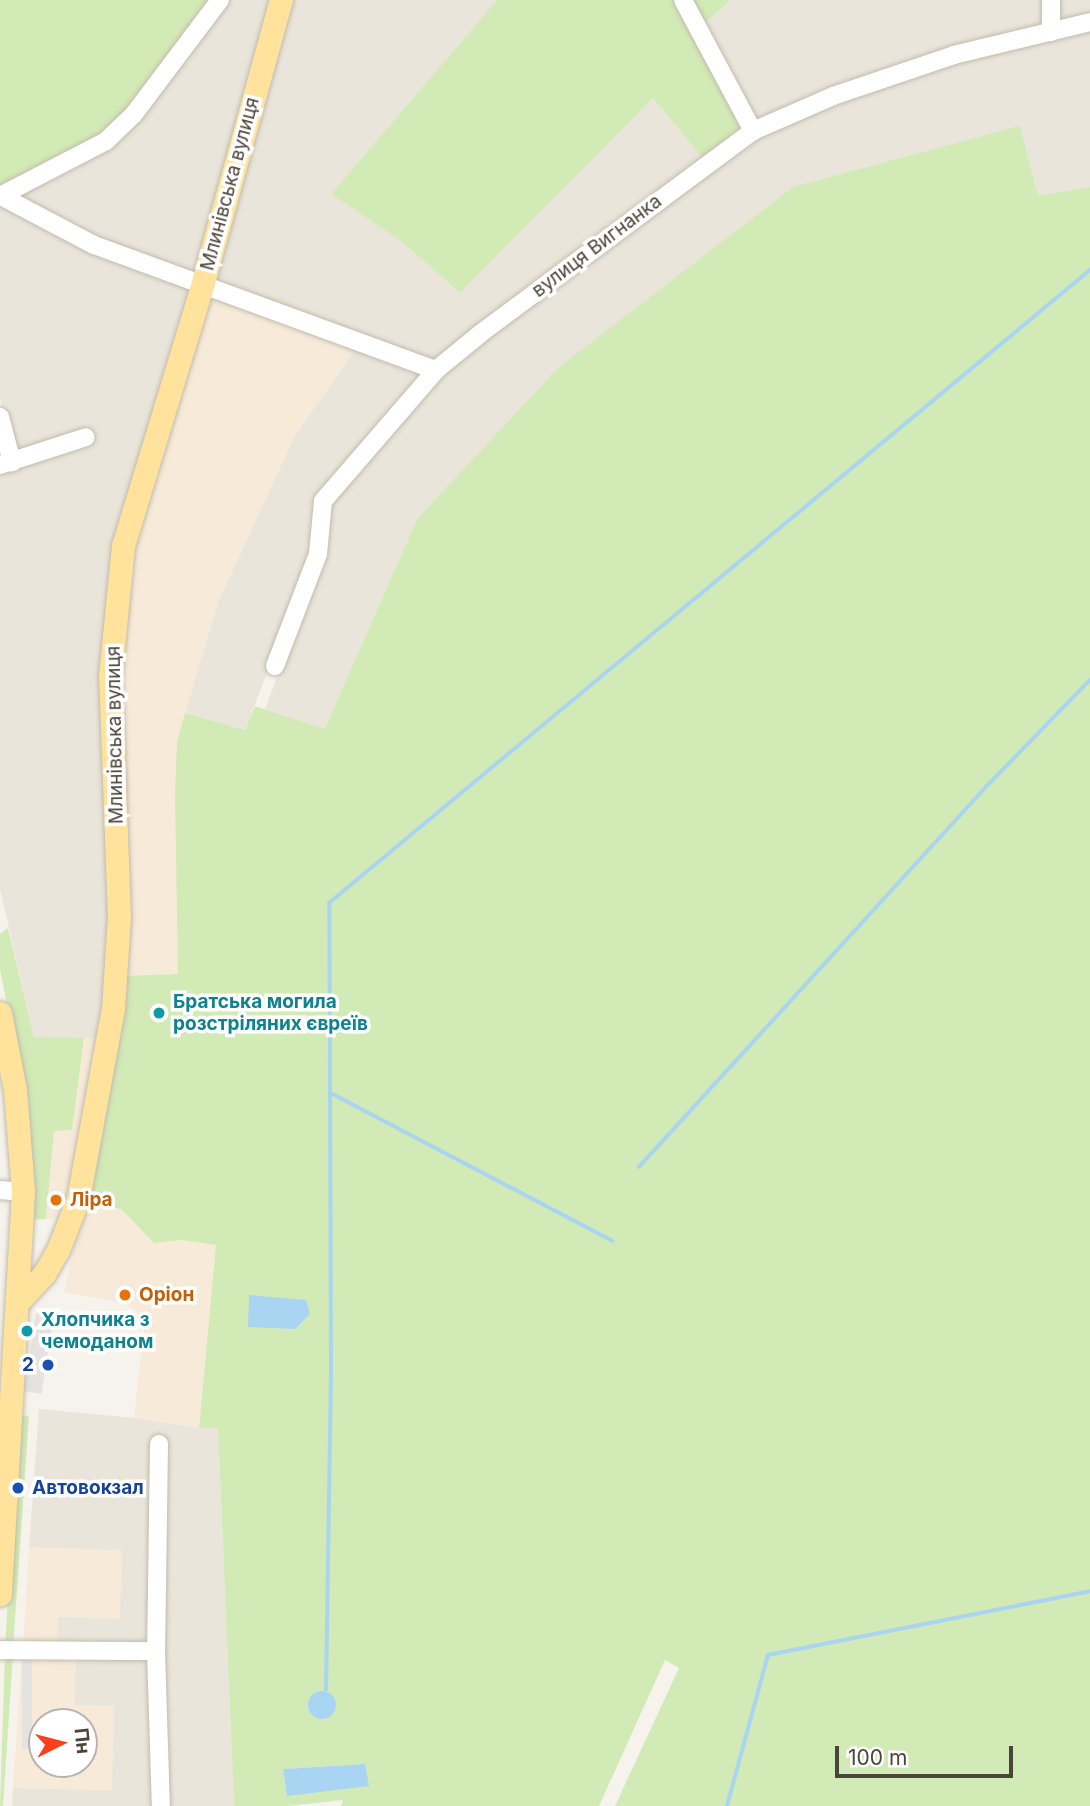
<!DOCTYPE html>
<meta charset="utf-8">
<style>
body{margin:0}
#map{position:relative;width:1090px;height:1806px;overflow:hidden;background:#f6f3ec;font-family:Inter,sans-serif}
div>[style]{position:absolute}
[style*='--x']{left:calc(var(--x)*1px);top:calc(var(--y)*1px);width:calc(var(--w)*1px);rotate:calc(var(--a)*1deg)}
.residential>*{inset:0;background:#eae5da}
.commercial>*{inset:0;background:#f7ead8}
.green>*{inset:0;background:#d2eab5}
.parking>*{inset:0;background:#e5e3e0;transform-origin:0 0}
.water>*{inset:0;background:#a9d4f2}
.round{border-radius:50%}
.stream>*{height:3.5px;margin:-1.75px;padding:0 1.75px;transform-origin:1.75px;border-radius:1.75px;background:#a9d4f2}
.roads{filter:drop-shadow(0 0 2px #c2bbae) drop-shadow(0 0 2px #c2bbae)}
.minor>*{height:18px;margin:-9px;padding:0 9px;transform-origin:9px;border-radius:9px;background:#fff}
.major>*{height:23px;margin:-11.5px;padding:0 11.5px;transform-origin:11.5px;border-radius:11.5px;background:#ffe39c}
.dots>*{width:19px;height:19px;translate:-50% -50%;box-sizing:border-box;border:4px solid #fff;border-radius:50%}
span{translate:-50% -50%;white-space:nowrap;text-align:center;line-height:1.15;-webkit-text-stroke:7px #fff;paint-order:stroke}
.street-label{font-size:19px;color:#4b4439}
.culture-label{font-size:19px;color:#0d838f;font-weight:700}
.left{translate:0 -50%;text-align:left}
.food-label{font-size:19px;color:#c56008;font-weight:700}
.transit-label{font-size:19px;color:#164399;font-weight:700}
.right{translate:-100% -50%;text-align:right}
.north{position:absolute;left:28px;top:1708px;width:70px;height:70px;box-sizing:border-box;background:#fff;border:2px solid #b7b4b0;border-radius:50%;rotate:84deg;font-size:19px;font-weight:700;line-height:28px;text-align:center;color:#4b4439}
.north::after{content:'';display:block;margin:auto;width:24px;height:32px;background:#fc3f1d;clip-path:polygon(50% 0,100% 100%,50% 72%,0 100%)}
.scale{position:absolute;left:835px;top:1746px;width:178px;height:32px;box-sizing:border-box;border:4px solid #4b4439;border-top:0;padding-left:9px;font-size:21px;line-height:24px;white-space:nowrap;color:#4b4439;-webkit-text-stroke:5px #fff;paint-order:stroke}
</style>
<div id="map">
<div class="residential">
<div style="clip-path:polygon(227px 0,276px 0,199px 279px,96px 240px,13px 196px)"></div>
<div style="clip-path:polygon(287px 0,497px 0,331px 194px,401px 241px,460px 293px,653px 98px,705px 161px,436px 365px,209px 283px)"></div>
<div style="clip-path:polygon(730px 0,1046px 0,1046px 29px,745px 129px,692px 36px)"></div>
<div style="clip-path:polygon(1056px 0,1090px 0,1090px 17px,1056px 26px)"></div>
<div style="clip-path:polygon(1090px 27px,1090px 187px,1038px 196px,1020px 126px,417px 519px,325px 730px,265px 709px,322px 556px,328px 503px,439px 374px,755px 135px,834px 100px,955px 59px)"></div>
<div style="clip-path:polygon(0 203px,196px 290px,113px 879px,102px 1039px,34px 1037px,0 889px,0 469px,16px 456px,0 399px)"></div>
<div style="clip-path:polygon(356px 348px,427px 374px,319px 499px,313px 553px,245px 730px,185px 713px,218px 602px,294px 437px)"></div>
<div style="clip-path:polygon(39px 1409px,134px 1418px,199px 1428px,218px 1428px,234px 1806px,165px 1806px,152px 1648px,57px 1648px,58px 1617px,29px 1547px)"></div>
<div style="clip-path:polygon(76px 1654px,152px 1654px,158px 1806px,12px 1806px,13px 1788px,111px 1790px,114px 1707px,74px 1705px)"></div>
</div>
<div class="commercial">
<div style="clip-path:polygon(206px 294px,356px 348px,294px 437px,218px 602px,177px 741px,178px 974px,120px 976px,116px 676px,128px 547px)"></div>
<div style="clip-path:polygon(84px 1038px,102px 1039px,65px 1219px,46px 1219px,54px 1131px,72px 1129px)"></div>
<div style="clip-path:polygon(84px 1201px,121px 1209px,155px 1243px,182px 1240px,216px 1244px,199px 1428px,134px 1418px,144px 1329px,139px 1313px,124px 1303px,64px 1292px)"></div>
<div style="clip-path:polygon(29px 1547px,122px 1550px,120px 1619px,58px 1617px,57px 1648px,23px 1648px)"></div>
<div style="clip-path:polygon(evenodd,22px 1654px,76px 1654px,74px 1705px,114px 1706px,112px 1790px,13px 1788px,22px 1654px,42px 1722px,84px 1722px,84px 1764px,42px 1764px,42px 1722px)"></div>
</div>
<div class="green">
<div style="clip-path:polygon(0 0,211px 0,129px 110px,103px 137px,0 190px)"></div>
<div style="clip-path:polygon(497px 0,730px 0,692px 36px,745px 129px,705px 161px,653px 98px,460px 293px,401px 241px,331px 194px)"></div>
<div style="clip-path:polygon(evenodd,1020px 126px,1038px 196px,1090px 187px,1090px 1806px,615px 1806px,679px 1668px,665px 1660px,599px 1806px,341px 1806px,343px 1800px,287px 1806px,234px 1806px,218px 1428px,199px 1428px,216px 1245px,182px 1240px,154px 1243px,121px 1209px,84px 1201px,120px 976px,178px 974px,175px 795px,177px 741px,185px 713px,245px 730px,255px 706px,325px 729px,417px 519px,558px 368px,793px 187px,1020px 126px,364px 1764px,287px 1796px,283px 1769px,364px 1764px)"></div>
<div style="clip-path:polygon(8px 928px,34px 1037px,84px 1038px,72px 1130px,54px 1131px,46px 1219px,30px 1220px,23px 1089px,0 969px,0 934px)"></div>
<div style="clip-path:polygon(19px 1415px,29px 1416px,13px 1648px,5px 1648px)"></div>
<div style="clip-path:polygon(5px 1654px,13px 1654px,3px 1806px,0 1806px)"></div>
</div>
<div class="parking">
<div style="left:36px;top:1313px;width:18px;height:79px;rotate:9deg"></div>
<div style="left:22px;top:1654px;width:10px;height:95px"></div>
</div>
<div class="water">
<div style="clip-path:polygon(249px 1295px,306px 1300px,310px 1314px,295px 1329px,248px 1327px)"></div>
<div class="round" style="left:308px;top:1691px;width:28px;height:28px"></div>
<div style="clip-path:polygon(365px 1764px,369px 1786px,287px 1796px,283px 1769px)"></div>
</div>
<div class="stream">
<div style="--x:331;--y:1093;--w:318;--a:27.7"></div>
<div style="--x:639;--y:1167;--w:515;--a:-47.6"></div>
<div style="--x:986;--y:787;--w:149;--a:-45.8"></div>
<div style="--x:326;--y:1690;--w:322;--a:-89.1"></div>
<div style="--x:331;--y:1368;--w:465;--a:-90.2"></div>
<div style="--x:329;--y:903;--w:990;--a:-39.75"></div>
<div style="--x:727;--y:1806;--w:156;--a:-74.8"></div>
<div style="--x:768;--y:1655;--w:328;--a:-11.2"></div>
</div>
<div class="roads">
<div class="minor">
<div style="--x:683;--y:0;--w:149;--a:61.9"></div>
<div style="--x:1051;--y:0;--w:32;--a:90"></div>
<div style="--x:0;--y:196;--w:119;--a:-27.4"></div>
<div style="--x:106;--y:141;--w:39;--a:-44"></div>
<div style="--x:134;--y:114;--w:143;--a:-53"></div>
<div style="--x:1;--y:196;--w:105;--a:27.8"></div>
<div style="--x:94;--y:245;--w:364;--a:20.1"></div>
<div style="--x:0;--y:417;--w:47;--a:75.1"></div>
<div style="--x:0;--y:465;--w:90;--a:-18"></div>
<div style="--x:275;--y:666;--w:120;--a:-69"></div>
<div style="--x:318;--y:554;--w:53;--a:-84.6"></div>
<div style="--x:323;--y:501;--w:173;--a:-49.2"></div>
<div style="--x:436;--y:370;--w:58;--a:-39.4"></div>
<div style="--x:481;--y:333;--w:339;--a:-36.6"></div>
<div style="--x:753;--y:131;--w:87;--a:-23.6"></div>
<div style="--x:833;--y:96;--w:128;--a:-18.7"></div>
<div style="--x:954;--y:55;--w:140;--a:-13.6"></div>
<div style="--x:0;--y:1190;--w:23;--a:5"></div>
<div style="--x:159;--y:1444;--w:207;--a:90.8"></div>
<div style="--x:156;--y:1651;--w:155;--a:88.2"></div>
<div style="--x:0;--y:1650;--w:156;--a:0.4"></div>
</div>
<div class="major">
<div style="--x:0;--y:1013;--w:78;--a:79"></div>
<div style="--x:15;--y:1090;--w:102;--a:85.5"></div>
<div style="--x:23;--y:1192;--w:403;--a:93.3"></div>
<div style="--x:17;--y:1303;--w:40;--a:-47"></div>
<div style="--x:44;--y:1274;--w:28;--a:-60"></div>
<div style="--x:58;--y:1250;--w:55;--a:-68.6"></div>
<div style="--x:78;--y:1199;--w:193;--a:-79.6"></div>
<div style="--x:113;--y:1009;--w:92;--a:-86.3"></div>
<div style="--x:119;--y:917;--w:241;--a:-92.1"></div>
<div style="--x:110;--y:676;--w:131;--a:-84.3"></div>
<div style="--x:123;--y:546;--w:272;--a:-73.1"></div>
<div style="--x:202;--y:286;--w:297;--a:-74.6"></div>
</div>
</div>
<div class="dots">
<div style="left:159px;top:1013px;background:#0f9aa8"></div>
<div style="left:56px;top:1200px;background:#e8710a"></div>
<div style="left:125px;top:1295px;background:#e8710a"></div>
<div style="left:27px;top:1331px;background:#0f9aa8"></div>
<div style="left:48px;top:1365px;background:#1a4fb4"></div>
<div style="left:18px;top:1488px;background:#1a4fb4"></div>
</div>
<div class="street-label">
<span style="left:230px;top:184px;rotate:-75deg">Млинівська вулиця</span>
<span style="left:597px;top:246px;rotate:-37deg">вулиця Вигнанка</span>
<span style="left:115px;top:735px;rotate:-91deg">Млинівська вулиця</span>
</div>
<div class="culture-label">
<span class="left" style="left:173px;top:1013px">Братська могила<br>розстріляних євреїв</span>
<span class="left" style="left:41px;top:1331px">Хлопчика з<br>чемоданом</span>
</div>
<div class="food-label">
<span class="left" style="left:70px;top:1200px">Ліра</span>
<span class="left" style="left:139px;top:1295px">Оріон</span>
</div>
<div class="transit-label">
<span class="right" style="left:34px;top:1365px">2</span>
<span class="left" style="left:32px;top:1488px">Автовокзал</span>
</div>
<div class="north">Пн</div>
<div class="scale">100 m</div>
</div>
